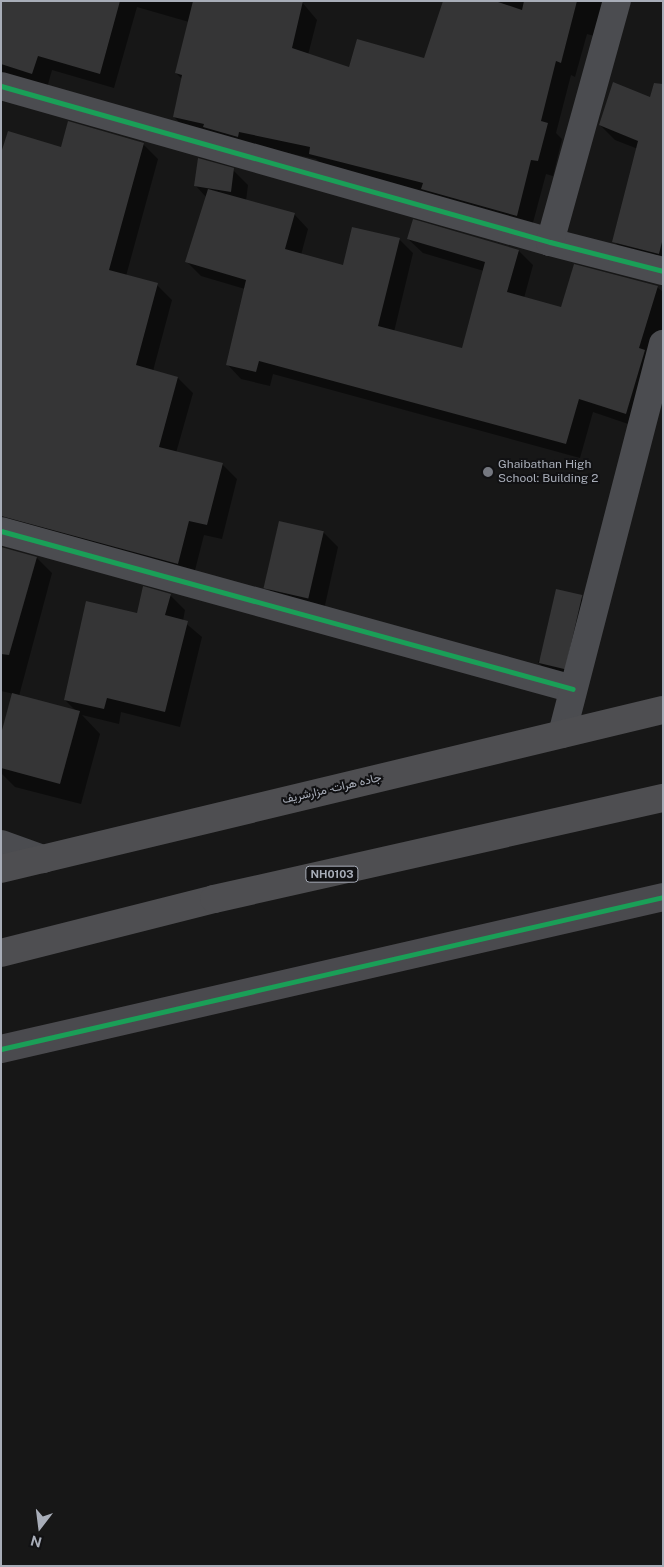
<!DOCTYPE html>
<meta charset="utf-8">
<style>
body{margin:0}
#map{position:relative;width:664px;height:1567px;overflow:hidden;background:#171717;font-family:"Public Sans",Vazirmatn,sans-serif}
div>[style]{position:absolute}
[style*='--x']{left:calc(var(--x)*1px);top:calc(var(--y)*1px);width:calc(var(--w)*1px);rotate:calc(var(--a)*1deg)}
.shadow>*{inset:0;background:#0007}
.building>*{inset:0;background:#353536;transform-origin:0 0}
.street>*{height:28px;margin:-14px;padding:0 14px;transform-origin:14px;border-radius:14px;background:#4b4c50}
.secondary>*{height:28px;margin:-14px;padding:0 14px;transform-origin:14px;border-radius:14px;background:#4a4a4e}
.highway>*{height:28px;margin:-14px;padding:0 14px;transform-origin:14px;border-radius:14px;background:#4e4e51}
.cycleway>*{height:5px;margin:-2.5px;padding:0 2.5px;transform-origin:2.5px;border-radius:2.5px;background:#1a9f57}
.dots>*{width:14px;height:14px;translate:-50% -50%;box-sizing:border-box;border:2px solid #111113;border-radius:50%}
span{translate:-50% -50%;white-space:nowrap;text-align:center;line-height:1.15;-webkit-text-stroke:4px #111113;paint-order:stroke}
.shield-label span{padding:1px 4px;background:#111113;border:1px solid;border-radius:4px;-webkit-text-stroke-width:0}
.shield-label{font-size:11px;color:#a8adb8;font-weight:700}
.poi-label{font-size:12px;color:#a8adb8}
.left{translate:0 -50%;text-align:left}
.street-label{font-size:12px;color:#a8adb8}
.frame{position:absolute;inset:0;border:2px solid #a8adb8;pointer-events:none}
.north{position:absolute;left:15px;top:1502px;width:50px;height:50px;-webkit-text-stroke:4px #111113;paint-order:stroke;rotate:195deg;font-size:14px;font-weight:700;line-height:20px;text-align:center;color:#a8adb8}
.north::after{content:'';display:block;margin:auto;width:18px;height:22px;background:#a8adb8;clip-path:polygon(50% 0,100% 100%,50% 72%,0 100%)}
</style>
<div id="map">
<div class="shadow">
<div style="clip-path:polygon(1px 1px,301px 1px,317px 20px,308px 55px,350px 69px,424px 59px,444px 1px,620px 1px,609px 40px,587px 34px,575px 77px,571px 75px,556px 133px,562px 139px,553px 176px,546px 174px,531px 230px,325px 168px,316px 159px,189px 132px,174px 117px,182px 79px,176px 73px,189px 22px,137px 7px,114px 88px,52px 70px,47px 88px,1px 74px)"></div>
<div style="clip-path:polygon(663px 104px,663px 265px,629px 257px,614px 241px,638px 149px,615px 140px,600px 125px)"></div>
<div style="clip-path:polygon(143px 144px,158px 159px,126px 276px,157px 285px,172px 300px,153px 371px,178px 378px,193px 393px,176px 453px,222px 464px,237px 479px,222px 539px,204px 535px,193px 578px,1px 533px,1px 156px,62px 149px)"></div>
<div style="clip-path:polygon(233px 170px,248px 185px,246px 201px,294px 214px,308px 229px,301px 255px,344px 267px,399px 239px,413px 253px,394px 332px,463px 350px,484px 271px,423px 253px,408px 239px,414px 221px,519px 251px,533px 265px,524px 298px,561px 308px,657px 287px,663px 292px,663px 330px,640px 428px,593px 412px,580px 458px,273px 374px,270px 386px,241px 379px,227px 364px,245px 289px,201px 276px,187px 262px,206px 197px,195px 185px)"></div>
<div style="clip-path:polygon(323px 532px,338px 547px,323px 614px,281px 602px,266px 587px)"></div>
<div style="clip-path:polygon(1px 549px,37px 558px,52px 573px,19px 696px,77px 712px,65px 700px,138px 614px,170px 595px,185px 610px,183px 621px,202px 637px,180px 727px,121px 712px,119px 724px,82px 715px,100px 734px,81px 804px,15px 787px,1px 773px,1px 739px,14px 694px,1px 691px)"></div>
<div style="clip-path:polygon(581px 597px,596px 612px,577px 684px,553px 678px,538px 662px)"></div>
</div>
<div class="building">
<div style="clip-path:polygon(1px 1px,120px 1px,100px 74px,38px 56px,32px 74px,1px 64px)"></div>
<div style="clip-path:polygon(193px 1px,303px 1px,292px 48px,349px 67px,357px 39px,424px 58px,443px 1px,495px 1px,522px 10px,524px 1px,577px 1px,561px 63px,556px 61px,541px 121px,548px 123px,538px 161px,531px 160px,517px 216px,421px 189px,423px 183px,309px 154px,310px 147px,239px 132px,238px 137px,203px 127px,204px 124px,173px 117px,182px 75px,175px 73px)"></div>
<div style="clip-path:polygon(613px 82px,650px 97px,654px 83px,663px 84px,663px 238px,659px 254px,612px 242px,638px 141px,599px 125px)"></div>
<div style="clip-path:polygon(68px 121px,144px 143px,109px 270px,158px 283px,136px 365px,178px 377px,159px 447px,223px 463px,207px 525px,189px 521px,178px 564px,1px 516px,1px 153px,8px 131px,61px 147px)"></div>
<div style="clip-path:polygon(198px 158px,234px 168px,231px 192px,194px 186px)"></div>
<div style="clip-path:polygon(208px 189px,295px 213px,285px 249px,343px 265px,352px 227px,400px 238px,378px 326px,462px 348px,485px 262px,407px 239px,413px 219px,519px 250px,507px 292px,561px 307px,574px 264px,658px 286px,639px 348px,645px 350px,626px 414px,579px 399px,566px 444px,259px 361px,256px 372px,226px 365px,246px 280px,185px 262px)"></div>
<div style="left:279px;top:521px;width:46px;height:69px;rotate:13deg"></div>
<div style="clip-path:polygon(1px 547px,37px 557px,9px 655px,1px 654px)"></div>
<div style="clip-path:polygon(143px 586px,171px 594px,165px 615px,188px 621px,165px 712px,107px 698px,104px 709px,64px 700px,86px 601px,137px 613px)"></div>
<div style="left:556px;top:589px;width:27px;height:76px;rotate:13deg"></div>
<div style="clip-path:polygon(12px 693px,80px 711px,60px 784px,1px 768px,1px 734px)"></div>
</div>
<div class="street">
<div style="--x:1;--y:86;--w:571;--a:15.86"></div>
<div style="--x:550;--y:242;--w:117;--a:14.4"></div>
<div style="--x:550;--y:242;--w:250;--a:-74.5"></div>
<div style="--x:1;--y:531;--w:593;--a:15.44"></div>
<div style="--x:562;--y:734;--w:403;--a:-75.5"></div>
<div style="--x:1;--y:844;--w:45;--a:19.7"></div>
</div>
<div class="secondary">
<div style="--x:1;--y:1049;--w:679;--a:-12.93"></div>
</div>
<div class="highway">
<div style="--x:1;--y:869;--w:681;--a:-13.51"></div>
<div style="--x:1;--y:953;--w:220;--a:-14.2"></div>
<div style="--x:214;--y:899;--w:460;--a:-12.7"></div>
</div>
<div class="cycleway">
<div style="--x:1;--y:86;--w:571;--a:15.86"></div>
<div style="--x:550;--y:242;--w:117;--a:14.4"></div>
<div style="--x:1;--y:531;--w:593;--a:15.44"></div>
<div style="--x:1;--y:1049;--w:679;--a:-12.93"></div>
</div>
<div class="dots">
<div style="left:488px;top:472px;background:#757880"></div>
</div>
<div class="shield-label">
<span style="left:332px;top:874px">NH0103</span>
</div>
<div class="poi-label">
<span class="left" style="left:498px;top:472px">Ghaibathan High<br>School: Building 2</span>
</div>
<div class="street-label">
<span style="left:332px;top:789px;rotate:-13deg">جاده هرات- مزارشریف</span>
</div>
<div class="frame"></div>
<div class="north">N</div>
</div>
